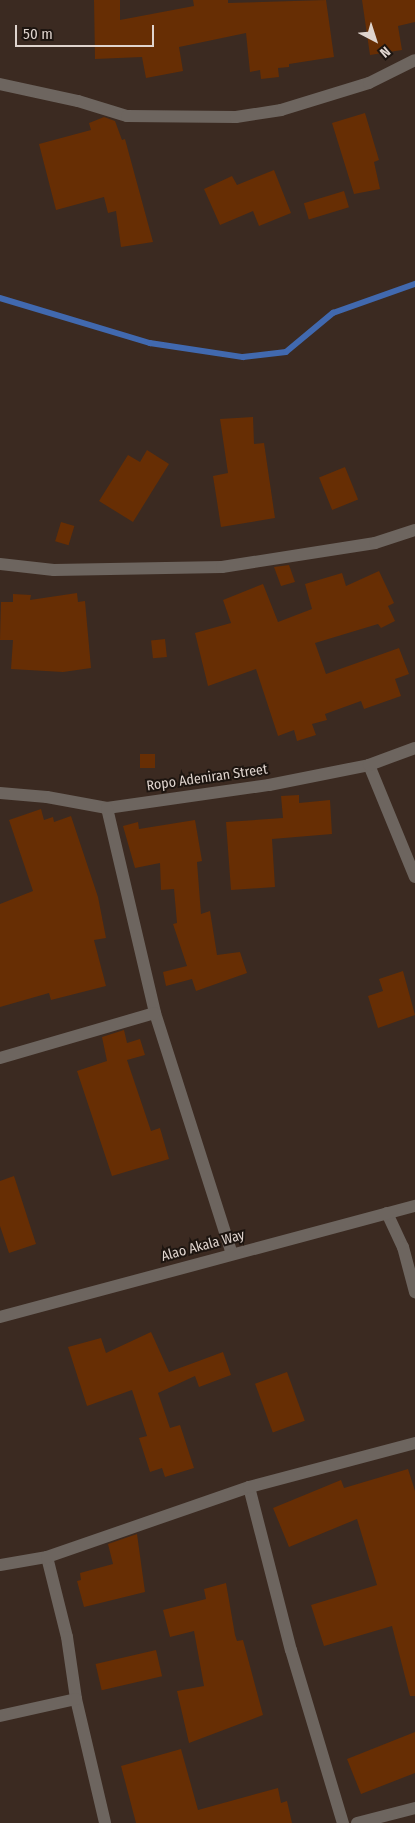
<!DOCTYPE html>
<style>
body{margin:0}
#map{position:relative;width:415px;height:1823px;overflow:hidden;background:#3b2a21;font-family:"Fira Sans Condensed",sans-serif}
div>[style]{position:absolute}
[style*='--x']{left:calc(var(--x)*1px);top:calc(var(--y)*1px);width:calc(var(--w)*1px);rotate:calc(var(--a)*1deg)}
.stream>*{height:5.5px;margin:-2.75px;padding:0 2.75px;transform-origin:2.75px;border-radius:2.75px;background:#4169af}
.building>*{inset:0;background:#672e04;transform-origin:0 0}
.minor>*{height:12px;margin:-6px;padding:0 6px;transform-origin:6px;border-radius:6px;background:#6d655f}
span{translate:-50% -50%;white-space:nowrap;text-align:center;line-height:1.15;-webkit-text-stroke:4px #1d1510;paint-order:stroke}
.street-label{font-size:14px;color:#dfd4ce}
.north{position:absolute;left:350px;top:15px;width:50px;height:50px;-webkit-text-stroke:4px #1d1510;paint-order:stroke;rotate:140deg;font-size:14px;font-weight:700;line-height:20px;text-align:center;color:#dfd4ce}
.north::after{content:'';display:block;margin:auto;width:18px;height:22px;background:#dfd4ce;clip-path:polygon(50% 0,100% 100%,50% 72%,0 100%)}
.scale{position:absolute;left:15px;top:25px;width:139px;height:22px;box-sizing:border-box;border:2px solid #dfd4ce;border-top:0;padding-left:6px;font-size:15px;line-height:18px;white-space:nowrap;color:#dfd4ce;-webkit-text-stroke:4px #1d1510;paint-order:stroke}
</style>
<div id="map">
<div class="stream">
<div style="--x:0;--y:298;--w:157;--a:16.7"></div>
<div style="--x:150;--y:343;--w:94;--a:8.6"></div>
<div style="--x:243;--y:357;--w:43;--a:-6.6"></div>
<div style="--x:286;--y:352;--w:61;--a:-39.7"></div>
<div style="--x:333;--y:313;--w:87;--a:-19.5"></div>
</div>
<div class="building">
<div style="clip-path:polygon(94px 0,120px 0,120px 20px,194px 6px,193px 0,228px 0,228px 3px,326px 0,334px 57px,289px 64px,289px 67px,278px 68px,279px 77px,261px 79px,260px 70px,250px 72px,246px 33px,179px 47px,183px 71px,146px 78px,142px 57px,95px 59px)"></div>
<div style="clip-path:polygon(362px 0,415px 0,415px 22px,398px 26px,402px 50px,370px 55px)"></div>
<div style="clip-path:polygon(365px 113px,379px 160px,374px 162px,380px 189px,354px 194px,332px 123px)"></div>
<div style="clip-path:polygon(104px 117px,115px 121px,122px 140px,125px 139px,153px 242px,121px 247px,116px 211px,108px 213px,104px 197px,56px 210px,39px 144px,91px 130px,89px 123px)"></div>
<div style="clip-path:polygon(274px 170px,291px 213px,259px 226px,253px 211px,220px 225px,204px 189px,232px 176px,237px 185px)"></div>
<div style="left:344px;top:191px;width:17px;height:42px;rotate:73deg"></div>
<div style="clip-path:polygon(253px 417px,254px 444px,264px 443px,275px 518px,221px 527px,213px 476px,228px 473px,220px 419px)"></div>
<div style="clip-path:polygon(147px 450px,169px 464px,133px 522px,99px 501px,128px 455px,140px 462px)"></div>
<div style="left:345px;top:467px;width:35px;height:28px;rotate:68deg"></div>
<div style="left:61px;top:522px;width:14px;height:20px;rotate:17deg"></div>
<div style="clip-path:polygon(289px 565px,295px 582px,281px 586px,274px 567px)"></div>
<div style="clip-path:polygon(379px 571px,394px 603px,388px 606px,395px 621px,381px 628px,378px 624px,315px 643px,326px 674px,399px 648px,409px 674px,395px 679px,401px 696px,364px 709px,361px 701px,325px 714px,327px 720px,312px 724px,316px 735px,297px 741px,294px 730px,278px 736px,256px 669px,208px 686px,195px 633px,231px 623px,223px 600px,263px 584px,278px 622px,312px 609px,305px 584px,342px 573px,346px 586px)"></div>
<div style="clip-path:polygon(77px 593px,78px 602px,85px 601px,91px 668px,63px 672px,11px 669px,13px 640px,0 640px,1px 602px,13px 602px,13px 594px,31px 595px,30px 600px)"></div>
<div style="left:165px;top:639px;width:18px;height:14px;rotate:84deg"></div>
<div style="left:140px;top:754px;width:15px;height:14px"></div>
<div style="clip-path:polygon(299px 795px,299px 803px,330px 800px,332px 834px,272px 839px,275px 887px,231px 890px,226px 822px,283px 818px,281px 796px)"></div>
<div style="clip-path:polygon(41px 809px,44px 820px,53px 817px,54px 822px,71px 816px,98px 897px,106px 938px,94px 940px,106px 986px,51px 1000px,49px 993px,0 1007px,0 904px,33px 891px,9px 820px)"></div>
<div style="clip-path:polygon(195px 820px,202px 861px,197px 862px,201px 914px,210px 911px,217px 955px,240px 952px,247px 973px,196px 991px,192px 979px,166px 986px,163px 972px,187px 966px,173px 924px,177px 923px,174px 889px,161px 890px,160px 863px,135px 868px,123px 826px,138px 822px,139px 829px)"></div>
<div style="clip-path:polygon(403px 971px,415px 1015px,378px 1028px,368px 996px,383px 991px,379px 979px)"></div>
<div style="clip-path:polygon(124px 1030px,127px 1043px,140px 1039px,145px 1055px,127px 1060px,151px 1131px,160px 1128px,169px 1159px,112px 1176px,77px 1071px,107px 1061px,102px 1037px)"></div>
<div style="clip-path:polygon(14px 1176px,36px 1244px,9px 1253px,0 1226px,0 1181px)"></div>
<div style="clip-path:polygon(151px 1332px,169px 1372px,223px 1352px,231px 1375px,199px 1387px,195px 1376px,158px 1393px,170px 1428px,180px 1425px,194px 1468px,165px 1477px,162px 1468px,150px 1472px,139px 1438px,147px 1436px,132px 1390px,87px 1406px,68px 1347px,101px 1338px,106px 1353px)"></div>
<div style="left:287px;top:1372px;width:52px;height:34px;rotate:70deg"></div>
<div style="clip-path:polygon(408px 1469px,415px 1491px,415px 1696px,410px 1696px,392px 1626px,324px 1646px,311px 1605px,377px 1585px,357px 1519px,289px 1547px,273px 1508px,341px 1480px,344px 1488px)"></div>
<div style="clip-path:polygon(137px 1534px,145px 1592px,84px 1607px,77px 1581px,81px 1580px,80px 1573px,113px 1564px,108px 1544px)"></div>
<div style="clip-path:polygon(226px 1583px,235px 1635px,237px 1641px,243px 1640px,263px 1715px,189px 1743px,177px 1691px,204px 1686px,194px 1631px,170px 1637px,163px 1610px,206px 1599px,204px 1589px)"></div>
<div style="left:156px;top:1650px;width:27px;height:62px;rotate:77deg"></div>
<div style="clip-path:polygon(415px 1732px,415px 1773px,361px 1794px,347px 1759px)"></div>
<div style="clip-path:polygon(181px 1749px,198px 1810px,278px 1788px,281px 1803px,287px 1801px,292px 1823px,136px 1823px,121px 1766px)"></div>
</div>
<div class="minor">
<div style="--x:0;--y:84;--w:80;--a:12.3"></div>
<div style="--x:78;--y:101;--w:51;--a:17"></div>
<div style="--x:127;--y:116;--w:109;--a:0.5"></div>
<div style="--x:236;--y:117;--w:46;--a:-8.8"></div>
<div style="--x:281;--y:110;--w:92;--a:-17.1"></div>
<div style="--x:369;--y:83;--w:51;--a:-26.6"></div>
<div style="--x:0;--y:564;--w:54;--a:6.3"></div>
<div style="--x:54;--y:570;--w:168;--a:-1"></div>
<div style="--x:222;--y:567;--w:155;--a:-8.9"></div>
<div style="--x:375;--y:543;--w:42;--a:-18"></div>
<div style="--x:369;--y:765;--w:121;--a:67.7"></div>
<div style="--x:0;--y:793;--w:47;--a:4.9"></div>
<div style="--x:47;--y:797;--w:61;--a:10.4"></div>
<div style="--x:107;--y:808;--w:164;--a:-8.1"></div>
<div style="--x:269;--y:785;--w:102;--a:-11.3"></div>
<div style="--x:369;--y:765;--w:49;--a:-20.3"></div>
<div style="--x:107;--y:808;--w:211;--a:76.8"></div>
<div style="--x:155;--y:1013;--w:253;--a:72.3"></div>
<div style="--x:0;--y:1058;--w:161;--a:-16.2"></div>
<div style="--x:387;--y:1213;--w:38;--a:65"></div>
<div style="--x:403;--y:1247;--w:47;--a:75.1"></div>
<div style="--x:0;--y:1317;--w:430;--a:-15"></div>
<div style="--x:249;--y:1487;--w:168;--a:75.6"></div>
<div style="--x:291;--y:1650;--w:181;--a:73.3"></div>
<div style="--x:47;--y:1557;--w:82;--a:76"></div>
<div style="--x:67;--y:1637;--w:63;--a:81.7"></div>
<div style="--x:76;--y:1699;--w:127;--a:76.8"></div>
<div style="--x:0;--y:1565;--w:48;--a:-9.7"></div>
<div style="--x:47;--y:1557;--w:214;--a:-19.1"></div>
<div style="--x:249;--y:1487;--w:172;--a:-14.8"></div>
<div style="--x:0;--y:1716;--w:78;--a:-12.6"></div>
<div style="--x:357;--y:1823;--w:60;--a:-14.5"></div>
</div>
<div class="street-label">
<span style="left:207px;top:778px;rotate:-8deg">Ropo Adeniran Street</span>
<span style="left:203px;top:1246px;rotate:-15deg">Alao Akala Way</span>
</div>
<div class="north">N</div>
<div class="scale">50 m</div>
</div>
